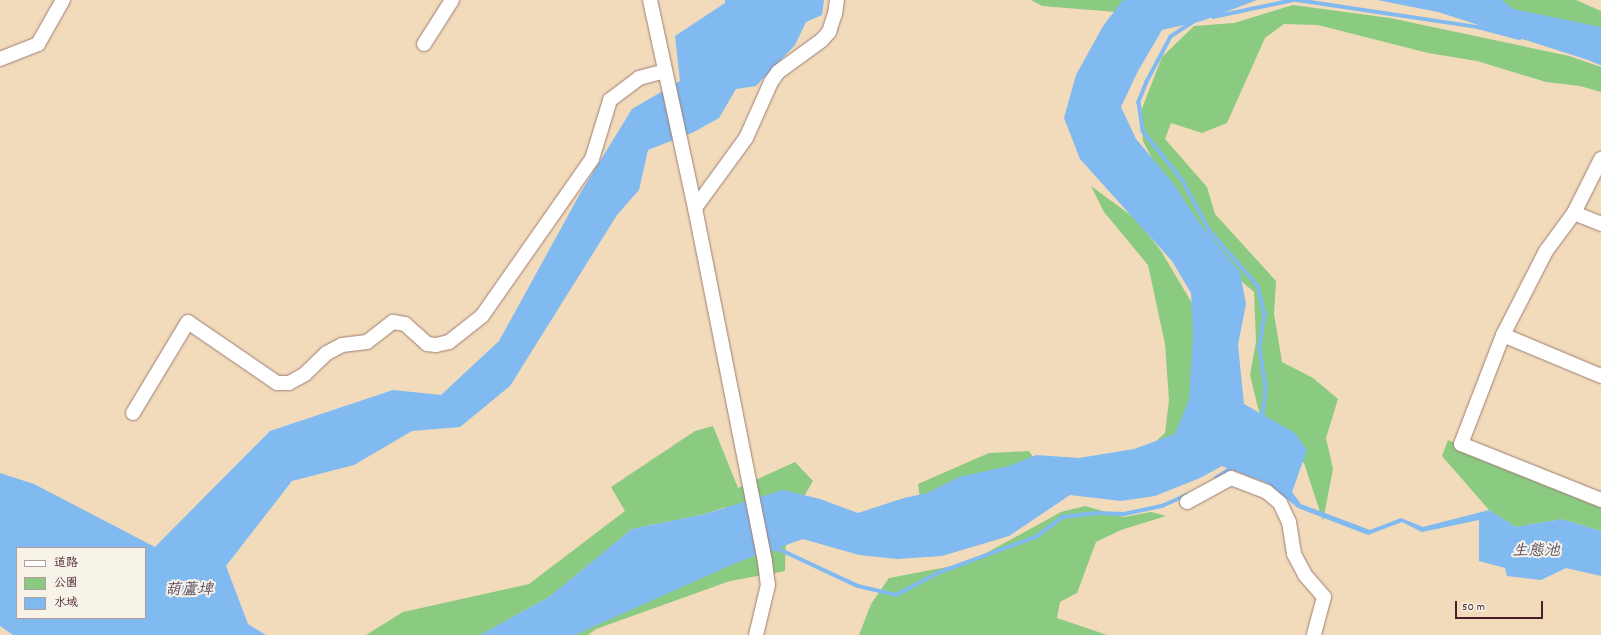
<!DOCTYPE html>
<meta charset="utf-8">
<style>
body{margin:0}
#map{position:relative;width:1601px;height:635px;overflow:hidden;background:#f1dbbb;font-family:Dekko,"LXGW WenKai TC",sans-serif}
div>[style]{position:absolute}
[style*='--x']{left:calc(var(--x)*1px);top:calc(var(--y)*1px);width:calc(var(--w)*1px);rotate:calc(var(--a)*1deg)}
.green>*{inset:0;background:#8bca81}
.water>*{inset:0;background:#81b9f1}
.stream>*{height:3.5px;margin:-1.75px;padding:0 1.75px;transform-origin:1.75px;border-radius:1.75px;background:#81b9f1}
.roads{filter:drop-shadow(0 0 1px #9e7d73) drop-shadow(0 0 1px #9e7d73)}
.minor>*{height:14px;margin:-7px;padding:0 7px;transform-origin:7px;border-radius:7px;background:#fff}
span{translate:-50% -50%;white-space:nowrap;text-align:center;line-height:1.15;-webkit-text-stroke:4px #f7f3e8;paint-order:stroke}
.water-label{font-size:16px;color:#5a4d66;font-style:italic}
.legend{position:absolute;left:16px;top:547px;width:130px;height:72px;box-sizing:border-box;background:#f7f3e8;border:1px solid #b29e9c;margin:0;padding:5px 7px;list-style:none;font-size:12px;color:#4a1f2b}
.legend li{display:flex;align-items:center;gap:8px;height:20px}
.legend b{width:20px;border:1px solid #b29e9c}
.scale{position:absolute;left:1455px;top:601px;width:88px;height:18px;box-sizing:border-box;border:2px solid #4a1f2b;border-top:0;padding-left:5px;font-size:12px;line-height:14px;white-space:nowrap;color:#4a1f2b;-webkit-text-stroke:3px #f7f3e8;paint-order:stroke}
</style>
<div id="map">
<div class="green">
<div style="clip-path:polygon(1031px 0,1141px 0,1116px 12px,1042px 6px)"></div>
<div style="clip-path:polygon(1471px 0,1576px 0,1601px 11px,1601px 35px)"></div>
<div style="clip-path:polygon(1293px 5px,1390px 18px,1569px 56px,1601px 67px,1601px 92px,1580px 86px,1546px 82px,1477px 61px,1428px 53px,1318px 25px,1284px 24px,1265px 38px,1227px 123px,1202px 133px,1171px 123px,1165px 139px,1207px 187px,1215px 214px,1276px 281px,1274px 314px,1282px 362px,1313px 378px,1338px 399px,1326px 438px,1333px 469px,1323px 521px,1304px 463px,1268px 439px,1258px 408px,1250px 375px,1256px 342px,1254px 292px,1226px 268px,1163px 180px,1143px 141px,1141px 111px,1162px 57px,1194px 26px,1234px 23px)"></div>
<div style="clip-path:polygon(1091px 186px,1136px 219px,1161px 251px,1202px 320px,1183px 441px,1144px 452px,1165px 433px,1169px 400px,1165px 344px,1148px 265px,1104px 212px)"></div>
<div style="clip-path:polygon(713px 426px,738px 488px,795px 462px,813px 481px,786px 527px,785px 571px,730px 581px,596px 629px,588px 635px,575px 635px,626px 611px,726px 507px,705px 514px,632px 529px,549px 597px,480px 635px,366px 635px,403px 612px,529px 584px,625px 511px,611px 487px,695px 431px)"></div>
<div style="clip-path:polygon(1448px 440px,1601px 500px,1601px 531px,1562px 519px,1516px 527px,1489px 510px,1442px 456px)"></div>
<div style="clip-path:polygon(1029px 451px,1038px 464px,920px 498px,918px 484px,989px 453px)"></div>
<div style="clip-path:polygon(1085px 506px,1124px 517px,1151px 512px,1166px 516px,1121px 530px,1096px 542px,1077px 593px,1060px 602px,1057px 618px,1107px 635px,859px 635px,871px 604px,889px 578px,968px 563px,1061px 512px)"></div>
</div>
<div class="water">
<div style="clip-path:polygon(evenodd,725px 0,824px 0,822px 15px,806px 22px,795px 45px,756px 86px,736px 89px,719px 118px,694px 132px,648px 150px,639px 190px,617px 215px,510px 386px,460px 427px,412px 431px,354px 465px,292px 481px,226px 566px,248px 624px,266px 635px,13px 635px,0 626px,0 473px,34px 484px,155px 547px,270px 431px,393px 390px,441px 395px,499px 341px,581px 192px,632px 109px,680px 81px,675px 36px,725px 3px,725px 0,17px 548px,145px 548px,145px 618px,17px 618px,17px 548px)"></div>
<div style="clip-path:polygon(1123px 0,1257px 0,1202px 21px,1162px 30px,1138px 71px,1121px 107px,1136px 139px,1173px 183px,1198px 221px,1240px 272px,1246px 304px,1238px 345px,1244px 404px,1295px 433px,1307px 450px,1292px 492px,1301px 504px,1370px 530px,1401px 518px,1423px 527px,1489px 510px,1516px 527px,1562px 519px,1601px 531px,1601px 576px,1566px 568px,1541px 580px,1507px 576px,1505px 568px,1479px 561px,1479px 520px,1422px 532px,1402px 522px,1368px 535px,1298px 508px,1267px 483px,1222px 466px,1200px 478px,1155px 496px,1121px 501px,1070px 495px,1009px 536px,942px 556px,897px 559px,859px 555px,803px 539px,738px 562px,575px 635px,480px 635px,549px 597px,632px 529px,705px 514px,783px 490px,820px 499px,858px 513px,904px 498px,927px 493px,959px 477px,1009px 466px,1036px 455px,1079px 458px,1134px 449px,1175px 434px,1189px 400px,1193px 336px,1191px 293px,1172px 261px,1080px 159px,1064px 118px,1076px 75px,1103px 26px)"></div>
<div style="clip-path:polygon(1377px 0,1502px 0,1513px 9px,1601px 27px,1601px 62px,1588px 60px,1438px 12px)"></div>
</div>
<div class="stream">
<div style="--x:1297;--y:0;--w:183;--a:8.5"></div>
<div style="--x:1478;--y:27;--w:43;--a:14.7"></div>
<div style="--x:1213;--y:17;--w:83;--a:-11.9"></div>
<div style="--x:1197;--y:20;--w:31;--a:147"></div>
<div style="--x:1171;--y:37;--w:51;--a:118.1"></div>
<div style="--x:1147;--y:82;--w:22;--a:112"></div>
<div style="--x:1139;--y:102;--w:29;--a:82"></div>
<div style="--x:1143;--y:131;--w:64;--a:51.3"></div>
<div style="--x:1183;--y:181;--w:57;--a:61.6"></div>
<div style="--x:1210;--y:231;--w:73;--a:48.9"></div>
<div style="--x:1258;--y:286;--w:29;--a:76"></div>
<div style="--x:1265;--y:314;--w:33;--a:99"></div>
<div style="--x:1260;--y:347;--w:41;--a:81.7"></div>
<div style="--x:1266;--y:388;--w:31;--a:96"></div>
<div style="--x:1591;--y:59;--w:11;--a:22"></div>
<div style="--x:1216;--y:478;--w:20;--a:-33"></div>
<div style="--x:770;--y:549;--w:9;--a:0"></div>
<div style="--x:779;--y:549;--w:87;--a:25.1"></div>
<div style="--x:858;--y:586;--w:39;--a:13"></div>
<div style="--x:896;--y:595;--w:47;--a:-27.6"></div>
<div style="--x:938;--y:573;--w:104;--a:-20.2"></div>
<div style="--x:1036;--y:537;--w:34;--a:-37"></div>
<div style="--x:1063;--y:517;--w:33;--a:-7"></div>
<div style="--x:1096;--y:513;--w:28;--a:2"></div>
<div style="--x:1124;--y:514;--w:39;--a:-12"></div>
<div style="--x:1162;--y:506;--w:27;--a:-24"></div>
</div>
<div class="roads">
<div class="minor">
<div style="--x:650;--y:0;--w:213;--a:77.8"></div>
<div style="--x:695;--y:208;--w:361;--a:78.8"></div>
<div style="--x:765;--y:562;--w:23;--a:83"></div>
<div style="--x:768;--y:585;--w:51;--a:103.5"></div>
<div style="--x:424;--y:44;--w:52;--a:-57.5"></div>
<div style="--x:0;--y:59;--w:41;--a:-21.5"></div>
<div style="--x:38;--y:44;--w:51;--a:-60.4"></div>
<div style="--x:1601;--y:159;--w:60;--a:116.6"></div>
<div style="--x:1574;--y:213;--w:47;--a:126.4"></div>
<div style="--x:1546;--y:251;--w:94;--a:117.1"></div>
<div style="--x:1503;--y:335;--w:117;--a:111.1"></div>
<div style="--x:1461;--y:444;--w:151;--a:21.8"></div>
<div style="--x:695;--y:208;--w:87;--a:-53.9"></div>
<div style="--x:746;--y:138;--w:61;--a:-65.9"></div>
<div style="--x:771;--y:82;--w:12;--a:-55"></div>
<div style="--x:778;--y:72;--w:54;--a:-36"></div>
<div style="--x:822;--y:40;--w:11;--a:-49"></div>
<div style="--x:829;--y:32;--w:19;--a:-72"></div>
<div style="--x:835;--y:14;--w:14;--a:-82"></div>
<div style="--x:1574;--y:213;--w:29;--a:22"></div>
<div style="--x:1503;--y:335;--w:106;--a:22.7"></div>
<div style="--x:133;--y:413;--w:106;--a:-58.9"></div>
<div style="--x:188;--y:322;--w:108;--a:34.4"></div>
<div style="--x:277;--y:383;--w:12;--a:0"></div>
<div style="--x:289;--y:383;--w:18;--a:-29"></div>
<div style="--x:305;--y:374;--w:30;--a:-44"></div>
<div style="--x:327;--y:353;--w:17;--a:-28"></div>
<div style="--x:342;--y:345;--w:25;--a:-7"></div>
<div style="--x:367;--y:342;--w:33;--a:-38"></div>
<div style="--x:393;--y:322;--w:12;--a:9"></div>
<div style="--x:405;--y:324;--w:30;--a:42"></div>
<div style="--x:427;--y:344;--w:9;--a:6"></div>
<div style="--x:436;--y:345;--w:13;--a:-13"></div>
<div style="--x:449;--y:342;--w:42;--a:-38.2"></div>
<div style="--x:482;--y:316;--w:192;--a:-55"></div>
<div style="--x:592;--y:159;--w:62;--a:-73"></div>
<div style="--x:610;--y:100;--w:36;--a:-37"></div>
<div style="--x:639;--y:78;--w:27;--a:-15"></div>
<div style="--x:1187;--y:502;--w:50;--a:-28.6"></div>
<div style="--x:1231;--y:478;--w:39;--a:21"></div>
<div style="--x:1267;--y:492;--w:17;--a:40"></div>
<div style="--x:1280;--y:503;--w:21;--a:65"></div>
<div style="--x:1289;--y:522;--w:32;--a:81"></div>
<div style="--x:1294;--y:554;--w:24;--a:62"></div>
<div style="--x:1305;--y:575;--w:29;--a:49"></div>
<div style="--x:1324;--y:597;--w:39;--a:105"></div>
</div>
</div>
<div class="water-label">
<span style="left:1536px;top:552px">生態池</span>
<span style="left:189px;top:591px">葫蘆埤</span>
</div>
<ul class="legend">
<li><b style="height:5px;background:#fff"></b>道路</li>
<li><b style="height:11px;background:#8bca81"></b>公園</li>
<li><b style="height:11px;background:#81b9f1"></b>水域</li>
</ul>
<div class="scale">50 m</div>
</div>
